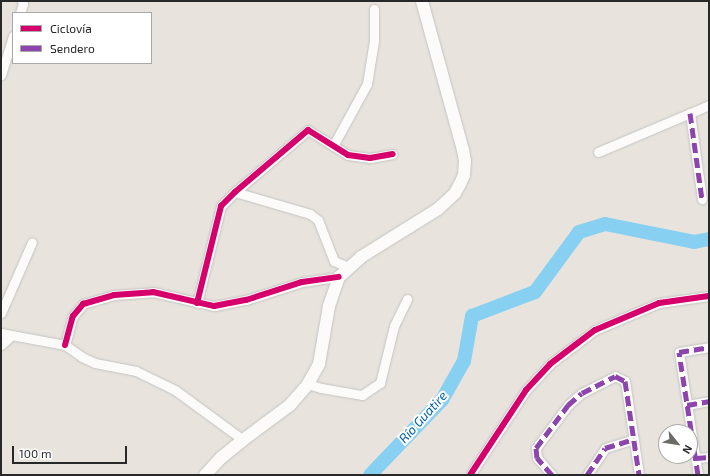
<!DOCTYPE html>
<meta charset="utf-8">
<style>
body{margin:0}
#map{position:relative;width:710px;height:476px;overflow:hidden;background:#e8e4dd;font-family:"Exo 2",sans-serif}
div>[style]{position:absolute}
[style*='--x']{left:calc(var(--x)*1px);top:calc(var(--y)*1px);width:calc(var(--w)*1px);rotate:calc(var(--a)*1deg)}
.river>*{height:14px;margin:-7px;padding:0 7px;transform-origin:7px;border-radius:7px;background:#87d0f2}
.roads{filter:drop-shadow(0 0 1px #c4c3c3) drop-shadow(0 0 1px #c4c3c3)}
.street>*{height:9px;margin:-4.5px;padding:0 4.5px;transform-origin:4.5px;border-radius:4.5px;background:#fcfbfa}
.secondary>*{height:12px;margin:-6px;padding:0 6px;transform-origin:6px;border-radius:6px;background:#fcfbfa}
.quiet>*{height:5px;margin-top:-2.5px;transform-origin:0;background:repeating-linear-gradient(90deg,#8e44ad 0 10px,transparent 0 15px)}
.cycleway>*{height:6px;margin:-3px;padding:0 3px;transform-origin:3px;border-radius:3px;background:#d6006c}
span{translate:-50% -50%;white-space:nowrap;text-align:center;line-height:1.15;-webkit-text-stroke:4px #fff;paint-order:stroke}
.water-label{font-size:13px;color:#0062a4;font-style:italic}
.frame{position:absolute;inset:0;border:2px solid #282828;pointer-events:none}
.legend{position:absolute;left:12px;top:12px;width:140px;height:52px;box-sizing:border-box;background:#fff;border:1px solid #a9a9a9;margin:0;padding:5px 7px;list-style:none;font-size:12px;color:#282828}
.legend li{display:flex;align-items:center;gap:8px;height:20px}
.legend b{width:20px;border:1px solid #a9a9a9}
.north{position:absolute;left:658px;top:424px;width:40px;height:40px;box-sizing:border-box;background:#fff;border:1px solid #a9a9a9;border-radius:50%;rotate:120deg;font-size:11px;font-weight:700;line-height:16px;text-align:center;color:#282828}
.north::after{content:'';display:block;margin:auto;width:14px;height:18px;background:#6b6a67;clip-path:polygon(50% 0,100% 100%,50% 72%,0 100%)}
.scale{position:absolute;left:12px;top:446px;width:115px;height:18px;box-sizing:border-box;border:2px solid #282828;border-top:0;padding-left:5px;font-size:12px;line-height:14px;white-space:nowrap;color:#282828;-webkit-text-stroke:3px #fff;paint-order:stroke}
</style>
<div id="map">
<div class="river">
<div style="--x:370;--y:475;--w:104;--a:-46.2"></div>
<div style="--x:442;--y:400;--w:45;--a:-60.6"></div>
<div style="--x:464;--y:361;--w:46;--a:-79.9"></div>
<div style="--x:472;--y:316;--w:67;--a:-20.9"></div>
<div style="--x:535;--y:292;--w:74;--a:-53.7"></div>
<div style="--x:579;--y:232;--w:27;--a:-17"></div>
<div style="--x:605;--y:224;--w:91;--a:11.4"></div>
<div style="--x:694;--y:242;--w:15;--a:-11"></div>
</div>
<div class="roads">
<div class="street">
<div style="--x:20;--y:13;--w:9;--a:-72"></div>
<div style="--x:23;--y:4;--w:3;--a:-108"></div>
<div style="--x:1;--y:75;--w:41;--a:-72.9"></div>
<div style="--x:690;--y:113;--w:87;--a:82.1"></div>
<div style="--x:333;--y:146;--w:71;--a:-61.3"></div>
<div style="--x:367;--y:84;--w:44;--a:-80.8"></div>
<div style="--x:374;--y:41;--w:32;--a:-90"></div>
<div style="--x:598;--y:152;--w:121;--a:-22.9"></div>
<div style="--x:235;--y:192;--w:78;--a:16.3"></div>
<div style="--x:310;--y:214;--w:10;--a:37"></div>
<div style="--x:318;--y:220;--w:44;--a:68.7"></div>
<div style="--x:334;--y:261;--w:15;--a:23"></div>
<div style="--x:197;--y:303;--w:100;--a:-76.1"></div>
<div style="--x:221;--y:206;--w:20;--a:-45"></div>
<div style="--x:235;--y:192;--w:96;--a:-40.3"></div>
<div style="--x:308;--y:130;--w:47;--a:32"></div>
<div style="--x:348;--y:155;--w:22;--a:8"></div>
<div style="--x:370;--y:158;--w:23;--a:-10"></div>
<div style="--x:1;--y:313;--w:77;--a:-66.4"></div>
<div style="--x:1;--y:333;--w:65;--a:10.6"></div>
<div style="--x:65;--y:345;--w:21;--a:35"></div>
<div style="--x:82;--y:357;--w:14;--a:25"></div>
<div style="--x:95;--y:363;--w:42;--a:11"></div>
<div style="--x:136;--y:371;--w:43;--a:26"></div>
<div style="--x:175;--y:390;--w:84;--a:36.3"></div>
<div style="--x:1;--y:345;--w:15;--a:-42"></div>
<div style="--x:65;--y:345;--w:30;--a:-75"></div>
<div style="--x:73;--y:316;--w:16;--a:-50"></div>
<div style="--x:83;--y:304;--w:32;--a:-16"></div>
<div style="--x:114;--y:295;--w:39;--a:-4"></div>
<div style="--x:153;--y:292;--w:63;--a:12.9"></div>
<div style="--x:214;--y:306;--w:33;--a:-11"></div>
<div style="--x:246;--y:300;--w:59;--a:-17.8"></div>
<div style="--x:302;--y:282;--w:37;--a:-8"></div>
<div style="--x:308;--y:384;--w:14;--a:17"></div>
<div style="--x:321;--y:388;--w:42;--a:9.7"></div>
<div style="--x:362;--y:395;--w:22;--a:-34"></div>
<div style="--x:380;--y:383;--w:59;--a:-76.2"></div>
<div style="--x:394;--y:326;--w:30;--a:-64"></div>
<div style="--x:687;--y:405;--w:22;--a:-10"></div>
<div style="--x:696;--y:458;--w:13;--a:-4"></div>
<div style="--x:470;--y:475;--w:102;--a:-56.6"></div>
<div style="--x:526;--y:390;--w:35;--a:-47"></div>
<div style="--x:550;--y:364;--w:56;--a:-37.1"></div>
<div style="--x:595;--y:330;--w:69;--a:-22.9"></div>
<div style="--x:659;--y:303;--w:50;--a:-8"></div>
<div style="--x:552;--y:475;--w:23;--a:-131"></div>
<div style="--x:537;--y:458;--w:10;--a:-96"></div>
<div style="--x:536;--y:448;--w:54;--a:-53.3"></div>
<div style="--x:568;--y:405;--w:18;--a:-41"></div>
<div style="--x:582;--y:393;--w:37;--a:-27"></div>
<div style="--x:615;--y:376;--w:11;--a:27"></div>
<div style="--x:625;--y:381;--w:95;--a:81.5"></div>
<div style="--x:587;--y:475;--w:32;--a:-56"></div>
<div style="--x:605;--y:448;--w:30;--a:-17"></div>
<div style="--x:698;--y:475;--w:124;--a:-98.8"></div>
<div style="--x:679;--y:352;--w:30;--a:-9"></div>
</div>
<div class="secondary">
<div style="--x:205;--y:475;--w:25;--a:-47"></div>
<div style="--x:222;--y:457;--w:27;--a:-39"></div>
<div style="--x:243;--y:440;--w:59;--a:-36.7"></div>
<div style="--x:290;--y:405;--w:28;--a:-49"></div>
<div style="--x:308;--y:384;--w:23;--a:-61"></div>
<div style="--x:319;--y:364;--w:59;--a:-80.2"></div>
<div style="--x:329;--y:306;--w:31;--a:-71"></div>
<div style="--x:339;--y:277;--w:30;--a:-42"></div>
<div style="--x:361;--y:257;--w:91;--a:-31.9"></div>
<div style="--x:438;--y:209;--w:23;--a:-43"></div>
<div style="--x:455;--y:193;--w:10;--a:-61"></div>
<div style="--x:460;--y:184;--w:10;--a:-66"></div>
<div style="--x:464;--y:175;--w:14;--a:-86"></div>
<div style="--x:465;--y:161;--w:11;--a:-100"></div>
<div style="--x:463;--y:150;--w:155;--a:-105.4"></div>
</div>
</div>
<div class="quiet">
<div style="--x:690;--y:113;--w:87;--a:82.1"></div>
<div style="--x:687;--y:405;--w:22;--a:-10"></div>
<div style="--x:696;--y:458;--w:13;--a:-4"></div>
<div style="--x:552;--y:475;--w:23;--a:-131"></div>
<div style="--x:537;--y:458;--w:10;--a:-96"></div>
<div style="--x:536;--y:448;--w:54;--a:-53.3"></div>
<div style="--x:568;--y:405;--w:18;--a:-41"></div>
<div style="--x:582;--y:393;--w:37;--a:-27"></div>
<div style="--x:615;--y:376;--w:11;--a:27"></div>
<div style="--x:625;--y:381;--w:95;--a:81.5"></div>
<div style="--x:587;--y:475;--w:32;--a:-56"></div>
<div style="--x:605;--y:448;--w:30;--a:-17"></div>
<div style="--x:698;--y:475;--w:124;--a:-98.8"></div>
<div style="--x:679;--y:352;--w:30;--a:-9"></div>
</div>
<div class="cycleway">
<div style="--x:197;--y:303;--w:100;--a:-76.1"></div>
<div style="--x:221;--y:206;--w:20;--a:-45"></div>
<div style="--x:235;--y:192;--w:96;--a:-40.3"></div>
<div style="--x:308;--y:130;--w:47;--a:32"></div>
<div style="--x:348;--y:155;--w:22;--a:8"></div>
<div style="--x:370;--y:158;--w:23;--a:-10"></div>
<div style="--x:65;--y:345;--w:30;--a:-75"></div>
<div style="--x:73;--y:316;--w:16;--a:-50"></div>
<div style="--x:83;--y:304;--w:32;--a:-16"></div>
<div style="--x:114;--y:295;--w:39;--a:-4"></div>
<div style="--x:153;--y:292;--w:63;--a:12.9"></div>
<div style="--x:214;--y:306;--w:33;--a:-11"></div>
<div style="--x:246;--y:300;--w:59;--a:-17.8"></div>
<div style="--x:302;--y:282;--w:37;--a:-8"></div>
<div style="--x:470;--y:475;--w:102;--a:-56.6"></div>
<div style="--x:526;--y:390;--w:35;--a:-47"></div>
<div style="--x:550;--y:364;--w:56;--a:-37.1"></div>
<div style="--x:595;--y:330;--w:69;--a:-22.9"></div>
<div style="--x:659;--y:303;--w:50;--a:-8"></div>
</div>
<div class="water-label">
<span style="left:423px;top:417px;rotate:-48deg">Río Guatire</span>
</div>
<div class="frame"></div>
<ul class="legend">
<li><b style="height:5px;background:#d6006c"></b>Ciclovía</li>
<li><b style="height:5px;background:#8e44ad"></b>Sendero</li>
</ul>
<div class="north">N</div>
<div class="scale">100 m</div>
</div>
